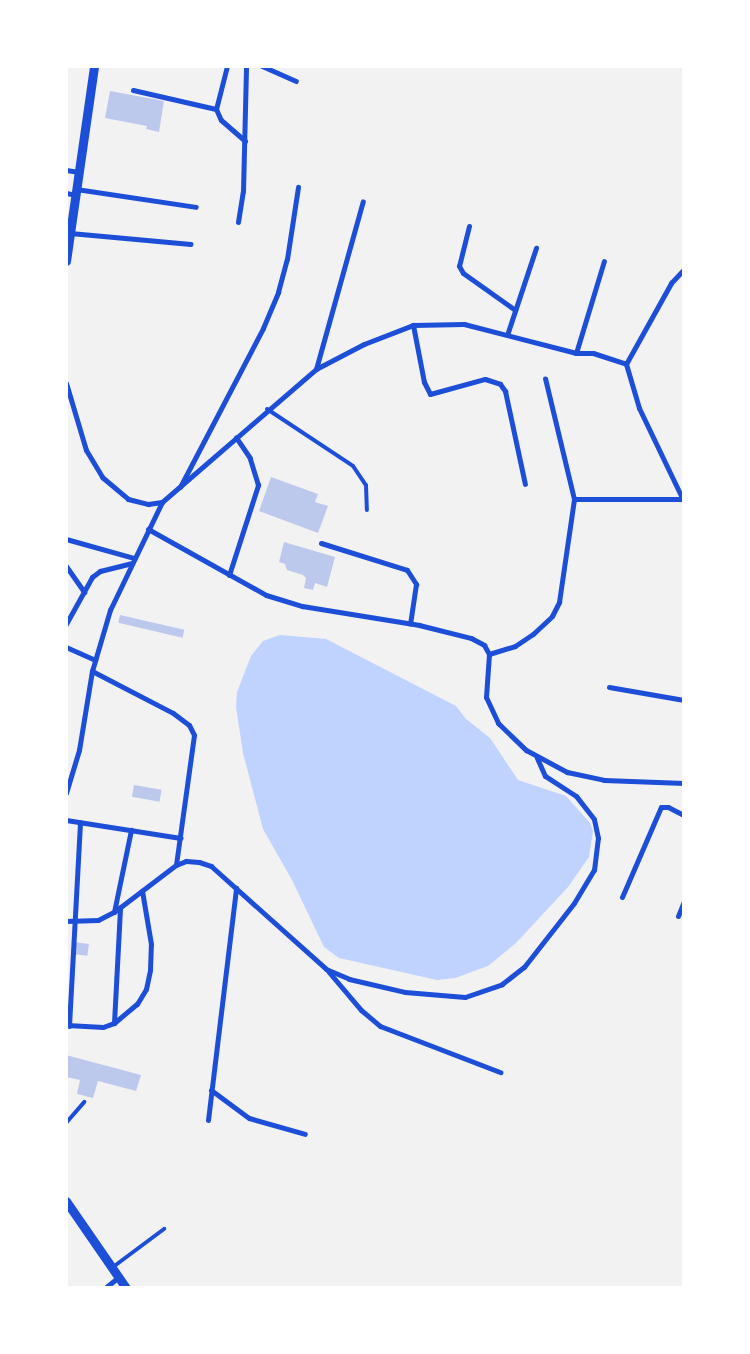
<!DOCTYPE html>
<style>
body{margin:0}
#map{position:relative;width:750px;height:1354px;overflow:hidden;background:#f2f2f2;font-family:"Sofia Sans Condensed",sans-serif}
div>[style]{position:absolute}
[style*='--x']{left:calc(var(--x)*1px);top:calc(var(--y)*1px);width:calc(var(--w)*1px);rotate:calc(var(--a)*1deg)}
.water>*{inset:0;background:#bfd3fe}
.building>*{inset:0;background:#bdc9ec;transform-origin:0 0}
.service>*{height:4px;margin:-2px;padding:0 2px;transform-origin:2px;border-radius:2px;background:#1d4ed8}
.minor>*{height:5px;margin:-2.5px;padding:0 2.5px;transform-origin:2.5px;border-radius:2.5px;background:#1d4ed8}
.tertiary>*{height:9px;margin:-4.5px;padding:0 4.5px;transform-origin:4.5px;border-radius:4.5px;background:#1d4ed8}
span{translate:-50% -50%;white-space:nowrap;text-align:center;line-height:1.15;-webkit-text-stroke:4px #fff;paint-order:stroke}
.frame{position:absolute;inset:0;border:68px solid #fff;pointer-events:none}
</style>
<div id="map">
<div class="water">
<div style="clip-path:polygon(280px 635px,326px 639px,456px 706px,466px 719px,490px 738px,518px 780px,566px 796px,590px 823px,593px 831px,589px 857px,568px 887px,516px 943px,488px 966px,455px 978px,437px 980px,339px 958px,324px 947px,292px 880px,263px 829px,243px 753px,236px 707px,237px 692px,251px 656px,263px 641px)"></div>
</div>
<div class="building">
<div style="clip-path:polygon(110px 91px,164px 101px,159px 132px,146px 129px,147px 126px,105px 118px)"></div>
<div style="clip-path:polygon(271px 477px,318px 494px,315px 502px,328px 506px,318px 533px,259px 511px)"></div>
<div style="clip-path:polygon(284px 542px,335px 557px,327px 587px,315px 583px,313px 590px,304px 588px,306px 578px,303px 575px,287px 570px,285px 564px,279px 562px)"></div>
<div style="left:120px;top:615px;width:66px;height:8px;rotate:13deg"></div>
<div style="left:134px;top:785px;width:28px;height:12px;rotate:10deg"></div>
<div style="left:73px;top:942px;width:16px;height:12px;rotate:7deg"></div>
<div style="clip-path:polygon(66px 1055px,141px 1075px,136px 1091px,98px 1081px,93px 1098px,77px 1094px,80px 1080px,66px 1077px)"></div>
</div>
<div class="service">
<div style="--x:267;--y:409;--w:103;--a:33.5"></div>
<div style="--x:353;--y:466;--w:23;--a:56"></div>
<div style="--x:366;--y:485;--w:25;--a:88"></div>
<div style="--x:66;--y:1123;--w:28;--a:-49"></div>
<div style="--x:113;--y:1267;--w:64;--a:-36.7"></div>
</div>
<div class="minor">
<div style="--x:227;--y:66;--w:44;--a:104.3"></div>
<div style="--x:216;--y:109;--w:12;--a:66"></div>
<div style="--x:221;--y:120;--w:32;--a:41"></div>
<div style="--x:262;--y:66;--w:37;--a:24"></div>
<div style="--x:133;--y:90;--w:85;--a:12.9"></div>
<div style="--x:66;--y:170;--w:13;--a:9"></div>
<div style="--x:76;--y:189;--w:121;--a:8.5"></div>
<div style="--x:66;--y:193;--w:10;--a:11"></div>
<div style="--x:238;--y:222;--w:31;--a:-81"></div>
<div style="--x:243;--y:191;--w:125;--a:-88.6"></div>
<div style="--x:469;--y:226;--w:41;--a:104"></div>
<div style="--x:459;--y:266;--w:8;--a:60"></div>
<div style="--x:463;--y:273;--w:64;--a:35.4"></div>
<div style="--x:70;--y:233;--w:121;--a:5.2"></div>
<div style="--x:413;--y:325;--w:58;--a:79.1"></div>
<div style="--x:424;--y:382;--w:13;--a:63"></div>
<div style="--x:430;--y:394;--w:57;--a:-15.3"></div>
<div style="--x:485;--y:379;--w:16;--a:18"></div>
<div style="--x:500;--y:384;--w:9;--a:54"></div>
<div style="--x:505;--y:391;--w:95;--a:77.9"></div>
<div style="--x:507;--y:335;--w:92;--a:-71.6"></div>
<div style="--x:576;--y:353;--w:96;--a:-73.1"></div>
<div style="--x:626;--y:364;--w:93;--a:-60.9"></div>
<div style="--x:671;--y:283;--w:19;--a:-47"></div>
<div style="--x:316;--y:369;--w:174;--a:-74.4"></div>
<div style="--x:66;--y:383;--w:70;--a:73.4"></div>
<div style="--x:86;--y:450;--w:31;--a:59"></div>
<div style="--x:102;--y:477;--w:34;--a:40"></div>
<div style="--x:128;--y:499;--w:21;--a:14"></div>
<div style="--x:148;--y:504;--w:14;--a:-8"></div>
<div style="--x:162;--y:502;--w:203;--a:-40.8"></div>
<div style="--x:316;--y:369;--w:54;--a:-27.5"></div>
<div style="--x:364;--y:344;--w:53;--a:-21.2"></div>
<div style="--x:413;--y:325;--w:51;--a:-1.1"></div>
<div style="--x:464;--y:324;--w:116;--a:14.5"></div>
<div style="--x:576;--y:353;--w:17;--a:0"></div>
<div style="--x:593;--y:353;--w:35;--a:18"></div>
<div style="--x:626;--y:364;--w:46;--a:73.5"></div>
<div style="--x:639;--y:408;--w:104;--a:64.4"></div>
<div style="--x:180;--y:487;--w:179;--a:-62.4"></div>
<div style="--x:263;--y:328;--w:39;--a:-67"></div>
<div style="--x:278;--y:292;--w:34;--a:-75"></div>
<div style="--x:287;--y:259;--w:73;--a:-81.3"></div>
<div style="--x:574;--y:499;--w:108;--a:0"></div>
<div style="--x:148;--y:529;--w:135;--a:29.2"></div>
<div style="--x:266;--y:595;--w:38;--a:17"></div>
<div style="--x:302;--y:606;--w:119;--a:9.2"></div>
<div style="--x:419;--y:625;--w:54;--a:14"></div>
<div style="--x:471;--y:638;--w:15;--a:28"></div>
<div style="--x:484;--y:645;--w:10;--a:61"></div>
<div style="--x:489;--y:654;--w:43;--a:94"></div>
<div style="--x:486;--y:697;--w:29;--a:65"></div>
<div style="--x:498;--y:723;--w:39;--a:44"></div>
<div style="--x:526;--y:750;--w:47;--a:28.2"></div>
<div style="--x:567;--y:772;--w:38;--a:12"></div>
<div style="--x:604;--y:780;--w:80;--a:2.1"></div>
<div style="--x:66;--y:539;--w:71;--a:15.6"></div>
<div style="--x:321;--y:543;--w:90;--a:17.4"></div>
<div style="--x:407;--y:570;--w:17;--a:57"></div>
<div style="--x:416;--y:584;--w:40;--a:98.5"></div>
<div style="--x:66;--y:566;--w:32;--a:55"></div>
<div style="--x:229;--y:575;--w:95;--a:-72.1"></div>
<div style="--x:258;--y:485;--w:28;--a:-107"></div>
<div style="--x:250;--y:458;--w:25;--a:-124"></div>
<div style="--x:66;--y:624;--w:54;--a:-61"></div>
<div style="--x:92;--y:577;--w:10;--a:-37"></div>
<div style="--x:100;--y:571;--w:33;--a:-14"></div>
<div style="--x:66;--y:647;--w:32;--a:24"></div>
<div style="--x:489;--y:654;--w:27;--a:-17"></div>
<div style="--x:515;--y:646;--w:22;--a:-34"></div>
<div style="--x:533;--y:634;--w:26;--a:-43"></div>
<div style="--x:552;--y:616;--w:16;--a:-63"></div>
<div style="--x:559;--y:602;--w:104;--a:-81.7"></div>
<div style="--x:574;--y:499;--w:124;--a:-103.5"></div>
<div style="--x:92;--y:671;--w:91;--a:27.4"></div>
<div style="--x:173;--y:713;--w:20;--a:37"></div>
<div style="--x:189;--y:725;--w:11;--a:63"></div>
<div style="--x:194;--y:735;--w:131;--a:97.9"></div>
<div style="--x:609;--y:687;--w:76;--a:9.8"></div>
<div style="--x:66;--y:793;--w:45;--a:-73.2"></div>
<div style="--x:79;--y:750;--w:80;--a:-80.7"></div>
<div style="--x:92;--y:671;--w:64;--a:-73.6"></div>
<div style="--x:110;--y:610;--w:120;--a:-64.3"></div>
<div style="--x:66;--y:820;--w:116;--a:8.9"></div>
<div style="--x:622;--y:897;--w:98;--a:-66.6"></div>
<div style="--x:661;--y:807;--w:7;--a:0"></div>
<div style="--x:668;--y:807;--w:18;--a:27"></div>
<div style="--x:114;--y:912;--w:84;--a:-78.3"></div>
<div style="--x:678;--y:916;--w:16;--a:-68"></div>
<div style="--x:66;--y:921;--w:32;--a:-2"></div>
<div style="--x:98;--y:920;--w:18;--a:-27"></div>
<div style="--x:114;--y:912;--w:78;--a:-37.2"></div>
<div style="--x:176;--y:865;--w:11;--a:-22"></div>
<div style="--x:186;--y:861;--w:13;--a:4"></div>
<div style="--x:199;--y:862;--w:13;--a:18"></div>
<div style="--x:211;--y:866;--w:154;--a:41.8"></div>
<div style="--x:326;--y:969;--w:25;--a:23"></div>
<div style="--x:349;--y:979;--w:57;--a:13.1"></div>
<div style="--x:405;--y:992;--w:60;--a:4.8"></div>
<div style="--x:465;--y:997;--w:39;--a:-19"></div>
<div style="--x:502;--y:984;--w:28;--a:-38"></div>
<div style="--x:524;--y:967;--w:81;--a:-52"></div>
<div style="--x:574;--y:903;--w:39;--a:-59"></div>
<div style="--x:594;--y:870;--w:32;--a:-83"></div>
<div style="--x:598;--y:838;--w:19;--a:-102"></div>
<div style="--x:594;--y:819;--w:29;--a:-128"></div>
<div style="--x:576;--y:796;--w:37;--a:-147"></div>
<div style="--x:545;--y:776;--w:20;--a:-114"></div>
<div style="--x:328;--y:971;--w:51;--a:49.8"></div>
<div style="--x:361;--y:1010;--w:25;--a:40"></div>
<div style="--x:380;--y:1026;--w:129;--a:21"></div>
<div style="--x:114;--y:1023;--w:116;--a:-87"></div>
<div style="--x:67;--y:1025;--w:36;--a:3"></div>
<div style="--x:103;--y:1027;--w:12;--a:-20"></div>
<div style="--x:114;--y:1023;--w:30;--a:-40"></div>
<div style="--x:137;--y:1004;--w:17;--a:-59"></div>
<div style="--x:146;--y:989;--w:19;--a:-78"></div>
<div style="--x:150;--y:970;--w:26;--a:-88"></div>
<div style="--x:151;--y:944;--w:54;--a:-99.6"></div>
<div style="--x:69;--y:1026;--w:204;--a:-86.9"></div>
<div style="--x:211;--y:1090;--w:47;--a:36.4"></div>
<div style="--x:249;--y:1118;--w:58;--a:15.9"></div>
<div style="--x:208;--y:1120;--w:234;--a:-83.1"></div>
<div style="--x:105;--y:1288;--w:19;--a:-39"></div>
</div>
<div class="tertiary">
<div style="--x:66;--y:261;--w:197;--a:-81.8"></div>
<div style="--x:66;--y:1201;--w:106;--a:55.4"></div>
</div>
<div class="frame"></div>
</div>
